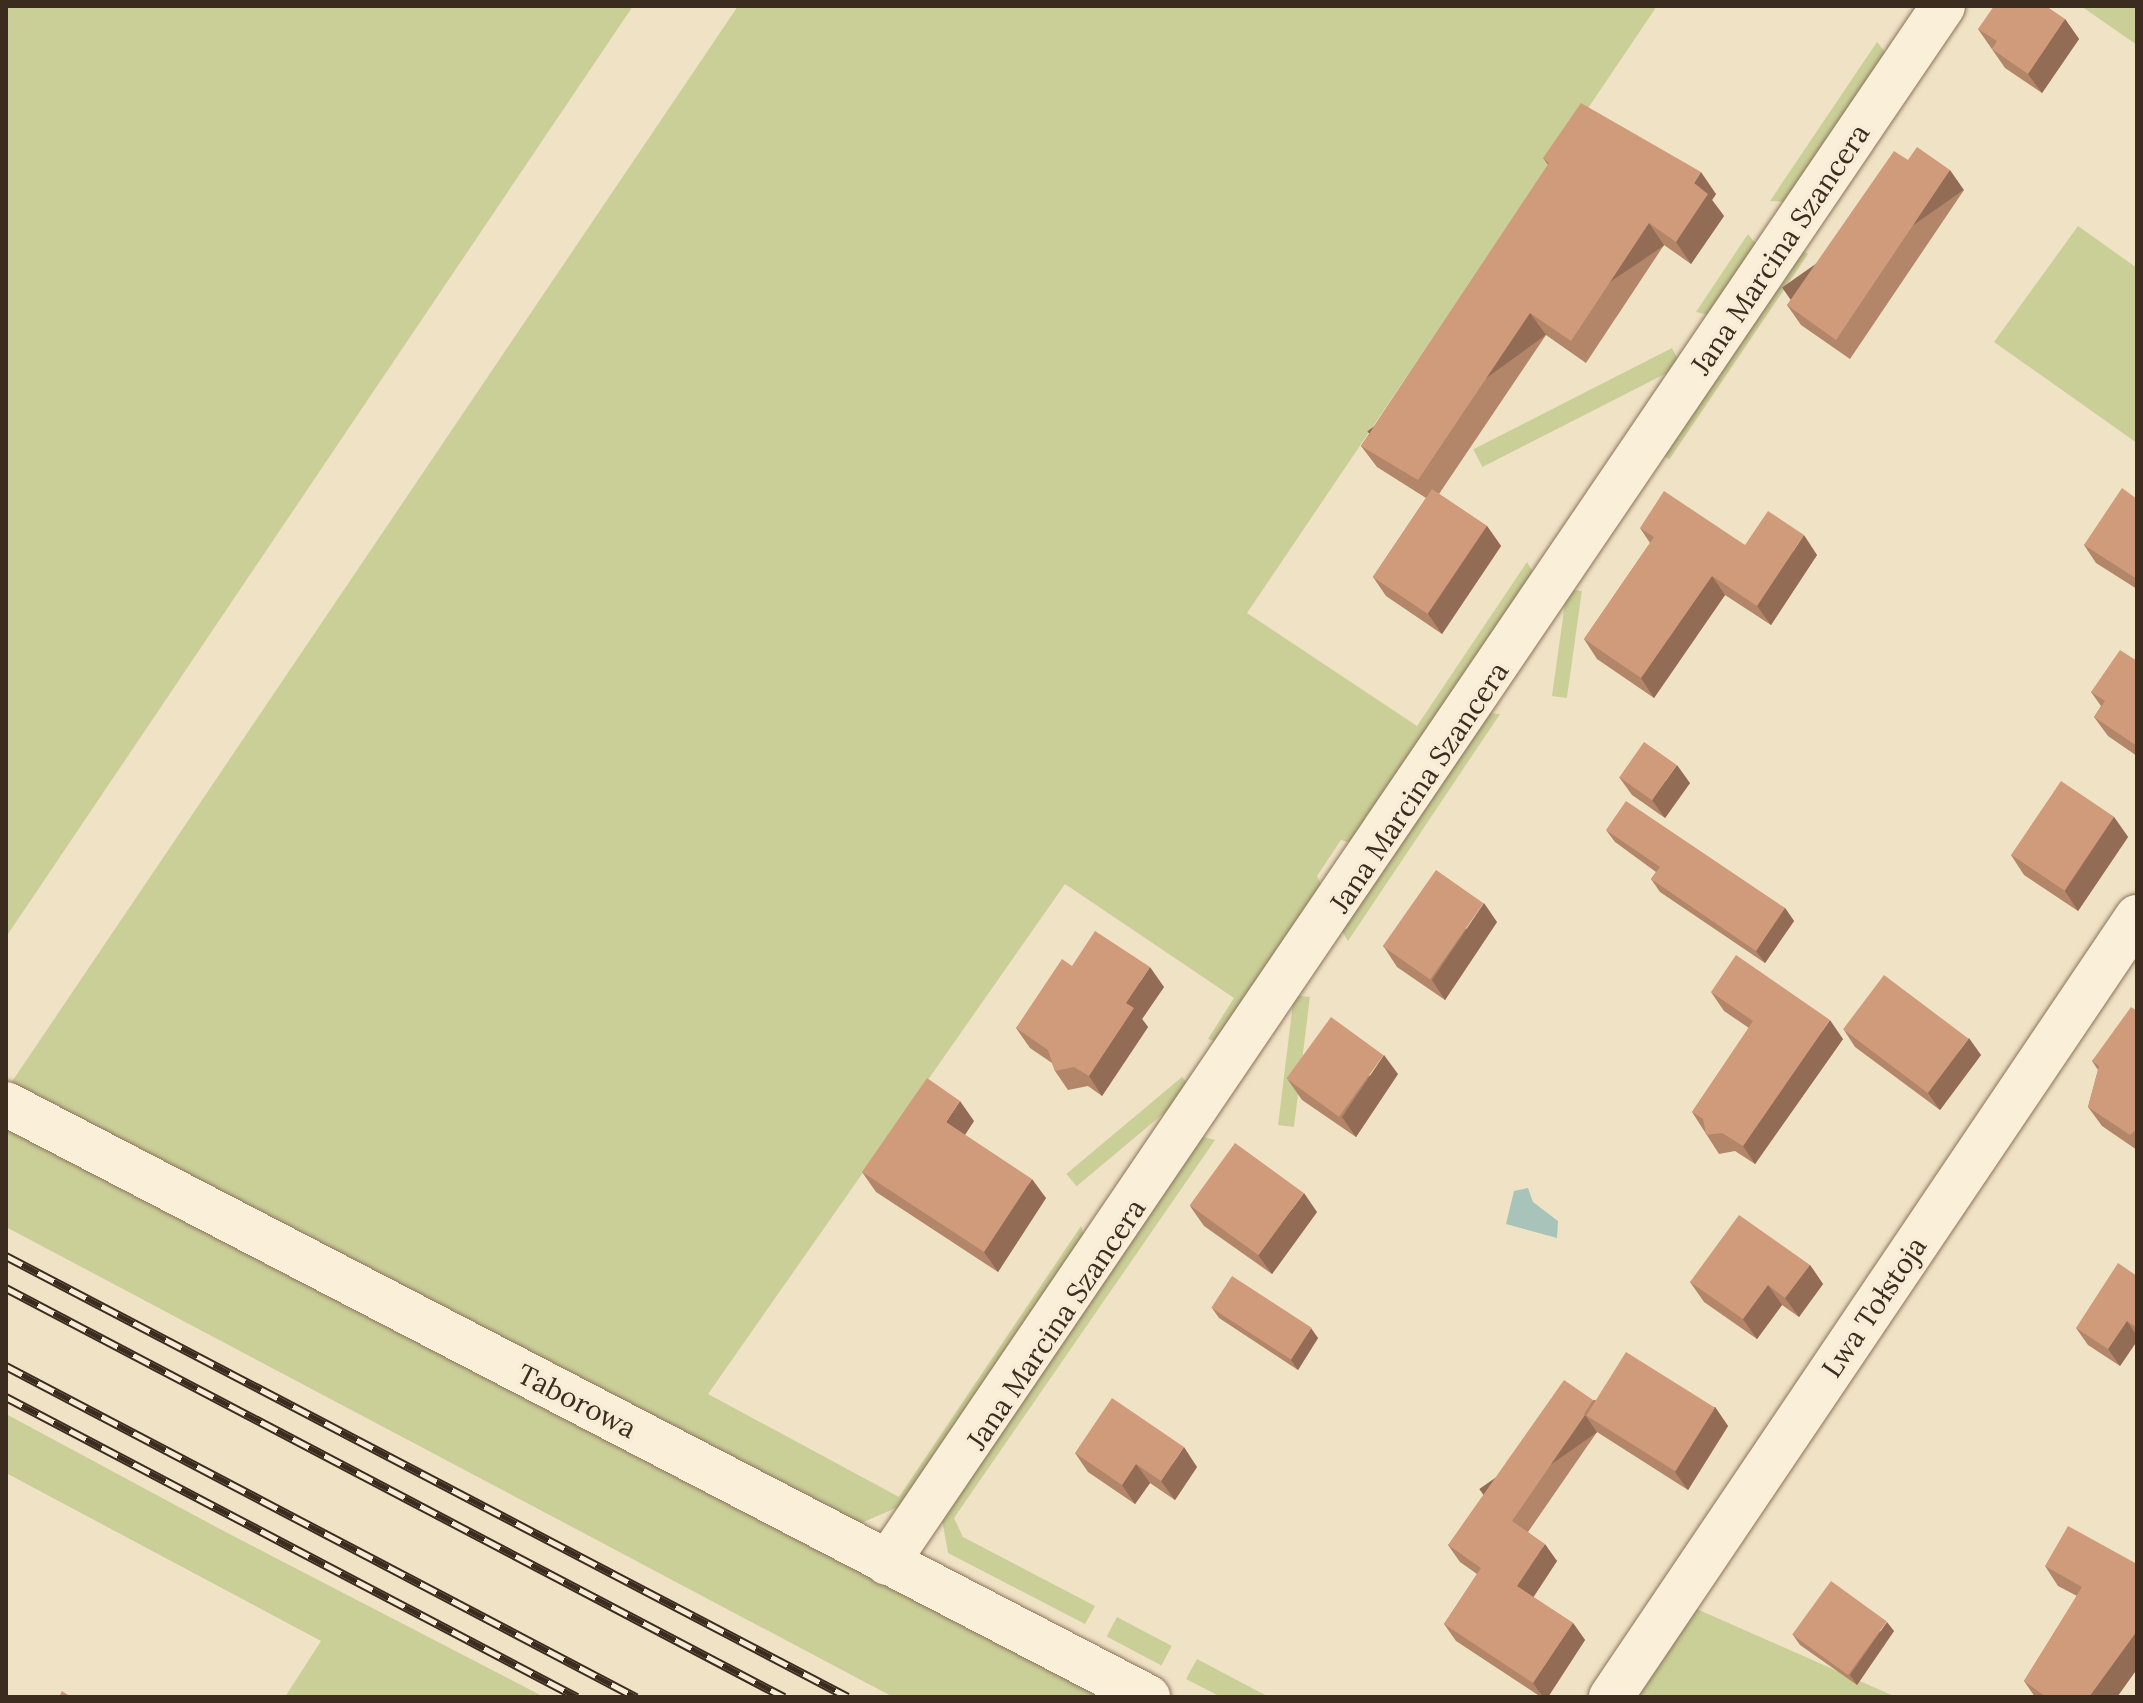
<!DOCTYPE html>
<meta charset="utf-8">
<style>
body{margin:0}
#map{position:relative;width:2143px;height:1703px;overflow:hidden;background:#f0e2c5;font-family:Lora,serif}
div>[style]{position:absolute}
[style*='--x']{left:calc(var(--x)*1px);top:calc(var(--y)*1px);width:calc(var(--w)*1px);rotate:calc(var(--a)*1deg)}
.green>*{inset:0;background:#cacf98;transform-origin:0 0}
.water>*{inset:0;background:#a7c3ba}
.roads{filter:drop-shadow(0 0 2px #8c735a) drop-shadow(0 0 2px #8c735a)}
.street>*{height:44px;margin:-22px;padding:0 22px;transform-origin:22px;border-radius:22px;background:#faefd9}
.rail>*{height:9px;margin-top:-4.5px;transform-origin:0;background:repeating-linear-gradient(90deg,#f7ecd5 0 18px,#3c2c1f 0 36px);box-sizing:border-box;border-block:2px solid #3c2c1f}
.wall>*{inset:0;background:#b38569}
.shaded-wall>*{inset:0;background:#926c55;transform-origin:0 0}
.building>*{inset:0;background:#d09b7a;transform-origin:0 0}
span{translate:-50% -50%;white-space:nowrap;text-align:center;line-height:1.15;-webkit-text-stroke:7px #f7ecd5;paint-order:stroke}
.street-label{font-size:28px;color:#3c2c1f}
.frame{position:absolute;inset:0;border:8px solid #3c2c1f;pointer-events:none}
</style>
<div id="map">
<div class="green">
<div style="clip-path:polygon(6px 6px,633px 6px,6px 937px)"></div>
<div style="clip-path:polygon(738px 6px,1657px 6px,1247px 613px,1417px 726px,1527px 562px,1537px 579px,1358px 845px,1341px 840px,1317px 876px,1325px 892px,1223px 1043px,1208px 1039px,1234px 998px,1065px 884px,708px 1394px,899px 1497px,1081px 1226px,1087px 1245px,914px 1500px,859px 1524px,9px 1086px)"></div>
<div style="clip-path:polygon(2081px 6px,2137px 6px,2137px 45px)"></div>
<div style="clip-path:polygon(1877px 42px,1888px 56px,1787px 202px,1770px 201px)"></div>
<div style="clip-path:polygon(2078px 226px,2137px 268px,2137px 443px,1994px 342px)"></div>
<div style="clip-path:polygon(1748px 234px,1759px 248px,1714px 316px,1696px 312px)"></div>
<div style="left:1808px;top:254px;width:248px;height:15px;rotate:124deg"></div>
<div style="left:1672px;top:348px;width:20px;height:223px;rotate:63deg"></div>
<div style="left:1567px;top:589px;width:15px;height:108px;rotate:8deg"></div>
<div style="clip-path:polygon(1486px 713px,1500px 714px,1348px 941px,1340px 928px)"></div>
<div style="left:1294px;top:995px;width:16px;height:131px;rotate:7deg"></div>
<div style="left:1182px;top:1077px;width:16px;height:151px;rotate:50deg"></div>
<div style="clip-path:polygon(6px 1120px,1113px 1697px,893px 1697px,6px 1227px)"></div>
<div style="clip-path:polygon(1200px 1136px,1215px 1140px,954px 1518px,963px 1537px,1095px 1606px,1085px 1624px,948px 1553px,942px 1519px)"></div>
<div style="clip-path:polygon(6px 1414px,218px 1528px,544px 1697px,285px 1697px,321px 1641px,6px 1473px)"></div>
<div style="clip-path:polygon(1690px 1606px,1896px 1697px,1628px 1697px)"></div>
<div style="left:1117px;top:1617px;width:62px;height:22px;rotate:28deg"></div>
<div style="clip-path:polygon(1197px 1659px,1269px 1697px,1221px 1697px,1186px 1679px)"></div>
</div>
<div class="water">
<div style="clip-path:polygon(1528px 1188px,1533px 1202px,1558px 1221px,1557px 1238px,1506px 1224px,1514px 1191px)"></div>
</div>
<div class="roads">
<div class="street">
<div style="--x:6;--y:1104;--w:1287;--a:27.44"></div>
<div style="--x:887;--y:1563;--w:1881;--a:-55.85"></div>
<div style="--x:1611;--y:1697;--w:941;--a:-56.01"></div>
</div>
</div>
<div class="rail">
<div style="--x:6;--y:1256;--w:950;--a:27.64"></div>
<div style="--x:6;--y:1288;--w:879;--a:27.73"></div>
<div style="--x:6;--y:1366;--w:712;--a:27.72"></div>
<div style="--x:6;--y:1397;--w:645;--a:27.72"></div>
</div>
<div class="wall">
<div style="clip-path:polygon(2065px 19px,2079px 39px,2042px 93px,2005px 68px,1978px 29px)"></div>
<div style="clip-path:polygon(1543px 158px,1716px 194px,1712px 200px,1724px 216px,1691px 264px,1664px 245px,1586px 363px,1546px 335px,1439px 494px,1487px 526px,1501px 546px,1442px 634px,1386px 596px,1373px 577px,1426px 498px,1377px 467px,1361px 446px,1548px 165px)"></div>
<div style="clip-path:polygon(1908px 160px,1964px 190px,1850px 359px,1801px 325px,1787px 305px)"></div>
<div style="clip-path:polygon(2137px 499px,2137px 589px,2096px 563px,2084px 545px)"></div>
<div style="clip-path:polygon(1640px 528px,1745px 545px,1817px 555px,1771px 625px,1725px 595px,1654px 698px,1597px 659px,1584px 639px,1650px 543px)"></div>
<div style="clip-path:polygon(2137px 661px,2137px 756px,2108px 736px,2094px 717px,2101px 706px,2091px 692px)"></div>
<div style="clip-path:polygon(1619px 777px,1690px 783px,1665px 818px,1632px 795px)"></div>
<div style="clip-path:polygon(2114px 817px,2128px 837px,2078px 911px,2024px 875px,2011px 855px)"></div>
<div style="clip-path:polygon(1606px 830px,1785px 908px,1794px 921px,1765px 963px,1660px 892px,1651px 879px,1656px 872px,1615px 842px)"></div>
<div style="clip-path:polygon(1497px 922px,1445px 1000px,1397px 967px,1384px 947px)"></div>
<div style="clip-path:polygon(1072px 966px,1164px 987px,1142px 1019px,1148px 1027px,1102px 1096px,1088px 1086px,1068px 1090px,1055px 1071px,1052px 1063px,1030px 1048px,1016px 1028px)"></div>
<div style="clip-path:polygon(1711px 992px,1843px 1039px,1755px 1164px,1735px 1151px,1719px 1154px,1692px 1112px,1749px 1028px,1724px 1011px)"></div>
<div style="clip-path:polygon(2137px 1011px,2137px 1150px,2102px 1126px,2088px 1107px,2098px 1070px,2092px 1061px)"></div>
<div style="clip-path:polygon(1844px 1030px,1981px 1055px,1940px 1110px,1855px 1047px)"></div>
<div style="clip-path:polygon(1398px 1074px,1356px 1137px,1302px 1100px,1288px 1080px)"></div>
<div style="clip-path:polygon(974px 1121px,965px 1135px,1046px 1198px,998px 1272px,876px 1192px,862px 1172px)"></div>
<div style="clip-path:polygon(1190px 1206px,1317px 1212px,1272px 1274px,1204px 1226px)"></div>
<div style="clip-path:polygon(1810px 1265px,1823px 1284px,1799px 1317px,1782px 1305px,1757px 1339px,1704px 1302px,1690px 1282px)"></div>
<div style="clip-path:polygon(2137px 1276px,2137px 1341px,2120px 1366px,2088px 1345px,2076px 1328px)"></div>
<div style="clip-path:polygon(1212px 1308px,1318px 1338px,1298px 1370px,1219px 1318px)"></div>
<div style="clip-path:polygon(1593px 1400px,1715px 1407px,1728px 1426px,1688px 1490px,1597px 1432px,1528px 1532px,1557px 1561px,1533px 1597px,1573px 1623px,1585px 1640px,1548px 1697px,1541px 1697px,1456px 1641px,1444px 1624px,1477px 1574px,1460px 1562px,1448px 1545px)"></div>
<div style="clip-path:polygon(1075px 1453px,1197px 1467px,1175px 1500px,1150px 1483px,1135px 1504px,1088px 1472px)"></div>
<div style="clip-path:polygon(2137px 1564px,2137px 1669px,2117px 1697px,2035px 1697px,2024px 1681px,2077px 1596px,2058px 1586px,2045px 1566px)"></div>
<div style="clip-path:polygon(1894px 1631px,1857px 1685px,1800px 1645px,1793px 1635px)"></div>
</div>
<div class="shaded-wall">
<div style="clip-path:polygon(2065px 19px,2079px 39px,2042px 93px,2028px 74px)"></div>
<div style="left:1950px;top:170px;width:24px;height:205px;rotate:55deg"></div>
<div style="clip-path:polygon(1701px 172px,1716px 194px,1712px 200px,1724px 216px,1691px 264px,1676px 242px,1694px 183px)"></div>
<div style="left:1649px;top:223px;width:27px;height:141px;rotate:56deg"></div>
<div style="left:1530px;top:313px;width:27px;height:201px;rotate:54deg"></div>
<div style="clip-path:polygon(1487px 526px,1501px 546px,1442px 634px,1428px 614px)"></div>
<div style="clip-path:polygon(1804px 535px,1817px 555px,1771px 625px,1757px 606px)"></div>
<div style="clip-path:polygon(1712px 576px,1725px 595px,1654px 698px,1641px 678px)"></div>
<div style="clip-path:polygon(1677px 765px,1690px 783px,1665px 818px,1652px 800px)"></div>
<div style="clip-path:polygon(2114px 817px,2128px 837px,2078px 911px,2065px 891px)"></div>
<div style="clip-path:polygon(1484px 903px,1497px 922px,1445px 1000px,1432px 980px)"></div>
<div style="clip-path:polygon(1785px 908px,1794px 921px,1765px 963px,1756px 951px)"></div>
<div style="clip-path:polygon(1150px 967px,1164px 987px,1142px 1019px,1148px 1027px,1102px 1096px,1089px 1076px,1126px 1003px)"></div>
<div style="clip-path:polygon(1830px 1020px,1843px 1039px,1755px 1164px,1743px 1146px)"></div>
<div style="clip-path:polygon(1969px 1038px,1981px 1055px,1940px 1110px,1928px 1093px)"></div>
<div style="clip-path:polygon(1384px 1055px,1398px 1074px,1356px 1137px,1342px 1117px)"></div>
<div style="clip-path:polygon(960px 1101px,974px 1121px,960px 1142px,946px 1122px)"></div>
<div style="clip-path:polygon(1032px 1179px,1046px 1198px,998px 1272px,984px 1252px)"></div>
<div style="clip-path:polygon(1304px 1193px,1317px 1212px,1272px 1274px,1258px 1255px)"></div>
<div style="clip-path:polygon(1810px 1265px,1823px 1284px,1799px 1317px,1785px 1298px)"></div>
<div style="clip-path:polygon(1768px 1285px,1782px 1305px,1757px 1339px,1743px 1319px)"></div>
<div style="clip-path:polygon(2127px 1321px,2137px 1336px,2137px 1341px,2120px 1366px,2108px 1349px)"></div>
<div style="clip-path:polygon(1311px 1328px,1318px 1338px,1298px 1370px,1291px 1360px)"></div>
<div style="clip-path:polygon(1715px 1407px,1728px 1426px,1688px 1490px,1675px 1472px)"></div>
<div style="left:1585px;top:1415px;width:21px;height:129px;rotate:55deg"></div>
<div style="clip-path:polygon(1184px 1447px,1197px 1467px,1175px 1500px,1161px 1481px)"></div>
<div style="clip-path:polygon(1136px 1464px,1150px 1483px,1135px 1504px,1122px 1485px)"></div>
<div style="clip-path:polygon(1545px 1544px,1557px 1561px,1529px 1604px,1517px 1586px)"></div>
<div style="clip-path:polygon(1887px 1622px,1894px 1631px,1857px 1685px,1850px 1675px)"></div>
<div style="clip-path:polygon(1573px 1623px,1585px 1640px,1548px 1697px,1543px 1697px,1533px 1683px)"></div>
<div style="clip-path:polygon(2137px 1631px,2137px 1669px,2117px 1697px,2089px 1697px)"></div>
</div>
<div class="building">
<div style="clip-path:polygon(1994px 6px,2046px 6px,2065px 19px,2028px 74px,1992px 49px,1997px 41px,1978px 29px)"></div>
<div style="clip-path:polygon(1581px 103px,1701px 172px,1694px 183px,1708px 194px,1676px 242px,1649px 223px,1571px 341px,1530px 313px,1418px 480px,1361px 446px,1549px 163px,1543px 158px)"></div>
<div style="clip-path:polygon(1917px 147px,1950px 170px,1836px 340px,1787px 305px,1894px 151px,1908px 160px)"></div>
<div style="clip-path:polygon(2122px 488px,2137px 499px,2137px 579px,2084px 545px)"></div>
<div style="left:1432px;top:489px;width:66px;height:106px;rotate:34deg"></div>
<div style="clip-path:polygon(1664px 491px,1745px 545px,1768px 511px,1804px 535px,1757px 606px,1712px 576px,1641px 678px,1584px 639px,1654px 537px,1640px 528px)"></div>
<div style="clip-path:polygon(2120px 650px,2137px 661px,2137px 746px,2094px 717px,2105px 701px,2091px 692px)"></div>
<div style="left:1644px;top:742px;width:40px;height:43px;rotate:35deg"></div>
<div style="left:2061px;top:781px;width:64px;height:89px;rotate:34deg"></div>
<div style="clip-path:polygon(1626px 801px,1785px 908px,1756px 951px,1651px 879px,1660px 867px,1606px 830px)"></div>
<div style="left:1436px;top:870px;width:58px;height:93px;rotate:35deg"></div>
<div style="clip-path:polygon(1095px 931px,1150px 967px,1126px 1003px,1134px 1008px,1089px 1076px,1074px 1067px,1055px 1071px,1048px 1050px,1016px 1028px,1062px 959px,1072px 966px)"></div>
<div style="clip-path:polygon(1736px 955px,1830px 1020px,1743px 1146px,1722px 1133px,1706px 1135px,1703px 1119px,1692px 1112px,1753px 1021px,1711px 992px)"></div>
<div style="left:1884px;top:975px;width:106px;height:68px;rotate:37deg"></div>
<div style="clip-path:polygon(2131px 1007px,2137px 1011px,2137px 1129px,2130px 1135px,2088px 1107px,2099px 1066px,2092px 1061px)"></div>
<div style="left:1331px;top:1017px;width:65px;height:76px;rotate:36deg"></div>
<div style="clip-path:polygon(927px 1078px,960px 1101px,946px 1122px,1032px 1179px,984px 1252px,862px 1172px)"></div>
<div style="left:1235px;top:1143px;width:85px;height:77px;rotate:36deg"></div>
<div style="clip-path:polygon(1739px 1215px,1810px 1265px,1785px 1298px,1768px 1285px,1743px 1319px,1690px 1282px)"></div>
<div style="clip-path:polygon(2118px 1263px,2137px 1276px,2137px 1328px,2127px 1321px,2108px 1349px,2076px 1328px)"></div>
<div style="left:1232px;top:1276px;width:95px;height:38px;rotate:33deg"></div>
<div style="left:1626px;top:1352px;width:105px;height:75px;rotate:32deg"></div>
<div style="clip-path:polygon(1564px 1380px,1593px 1400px,1584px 1414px,1585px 1415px,1512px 1521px,1545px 1544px,1517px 1586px,1573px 1623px,1533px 1683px,1444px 1624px,1481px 1568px,1448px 1545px)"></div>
<div style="clip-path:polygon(1112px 1398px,1184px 1447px,1161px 1481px,1136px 1464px,1122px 1485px,1075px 1453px)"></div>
<div style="clip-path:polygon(2068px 1526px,2137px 1564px,2137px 1631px,2089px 1697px,2046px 1697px,2024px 1681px,2082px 1587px,2045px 1566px)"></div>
<div style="left:1831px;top:1581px;width:69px;height:66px;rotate:36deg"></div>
<div style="clip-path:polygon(62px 1691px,71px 1697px,59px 1697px)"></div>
</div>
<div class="street-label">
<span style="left:1780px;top:249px;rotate:-56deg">Jana Marcina Szancera</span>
<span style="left:1419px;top:787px;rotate:-56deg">Jana Marcina Szancera</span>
<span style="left:1874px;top:1307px;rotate:-56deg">Lwa Tołstoja</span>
<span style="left:1056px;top:1324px;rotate:-56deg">Jana Marcina Szancera</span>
<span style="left:577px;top:1401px;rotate:27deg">Taborowa</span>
</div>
<div class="frame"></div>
</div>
